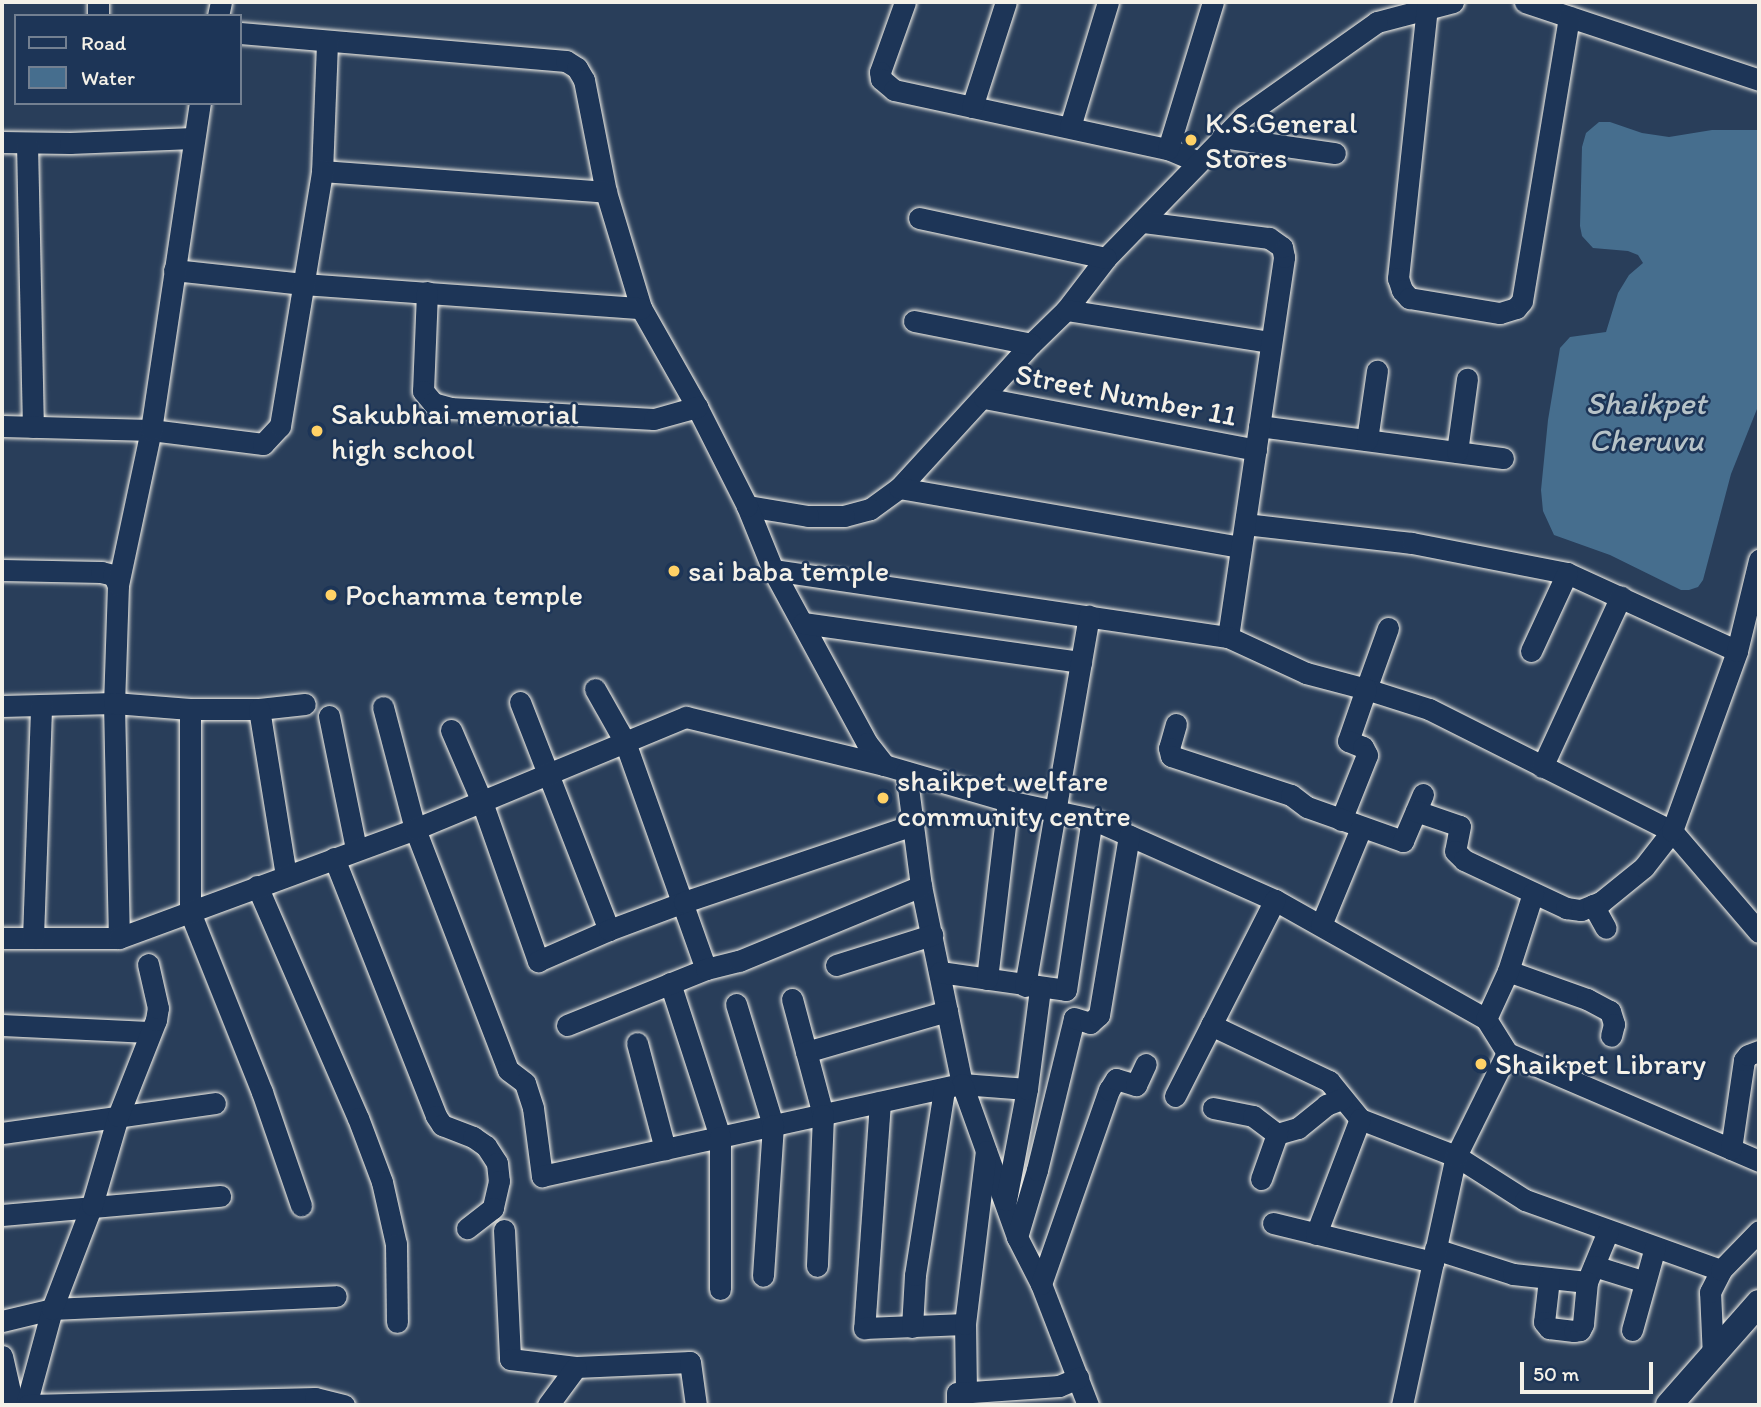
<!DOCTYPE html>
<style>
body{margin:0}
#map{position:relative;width:1761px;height:1407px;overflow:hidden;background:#293e5a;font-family:Itim,sans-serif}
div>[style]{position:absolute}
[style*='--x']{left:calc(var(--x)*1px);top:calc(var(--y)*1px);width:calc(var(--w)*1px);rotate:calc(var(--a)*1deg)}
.water>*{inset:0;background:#466e8e}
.roads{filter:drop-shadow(0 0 2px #f4f1e8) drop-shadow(0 0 2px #f4f1e8)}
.minor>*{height:21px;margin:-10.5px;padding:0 10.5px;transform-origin:10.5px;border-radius:10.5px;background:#1d3557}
.tertiary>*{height:26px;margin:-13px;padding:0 13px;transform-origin:13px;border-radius:13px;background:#1d3557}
.dots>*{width:19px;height:19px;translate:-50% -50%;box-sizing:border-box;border:4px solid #1d3557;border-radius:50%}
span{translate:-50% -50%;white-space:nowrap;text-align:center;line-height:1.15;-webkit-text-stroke:5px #1d3557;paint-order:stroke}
.poi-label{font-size:30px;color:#f4f1e8}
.left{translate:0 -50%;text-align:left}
.street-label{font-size:30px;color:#f4f1e8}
.water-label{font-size:32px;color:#b7c3c8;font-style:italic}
.frame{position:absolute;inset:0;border:4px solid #f4f1e8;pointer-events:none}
.legend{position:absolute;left:14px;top:14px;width:228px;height:91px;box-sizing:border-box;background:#1d3557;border:2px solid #738091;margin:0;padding:9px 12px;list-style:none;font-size:21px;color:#f4f1e8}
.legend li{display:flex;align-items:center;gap:14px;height:35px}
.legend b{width:35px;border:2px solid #738091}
.scale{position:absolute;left:1520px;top:1362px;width:133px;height:32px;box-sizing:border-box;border:4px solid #f4f1e8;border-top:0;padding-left:9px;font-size:21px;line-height:24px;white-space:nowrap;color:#f4f1e8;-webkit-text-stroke:5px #1d3557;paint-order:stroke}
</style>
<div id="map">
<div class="water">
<div style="clip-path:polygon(1599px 122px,1610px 122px,1642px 133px,1669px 137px,1712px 130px,1759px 130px,1759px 404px,1731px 474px,1703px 580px,1698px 587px,1689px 590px,1681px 590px,1610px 555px,1554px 535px,1543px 511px,1541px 490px,1548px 420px,1560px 348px,1570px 337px,1606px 332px,1618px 293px,1629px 275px,1643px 263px,1638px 255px,1628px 251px,1593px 248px,1582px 236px,1580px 226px,1582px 147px,1586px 133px)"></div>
</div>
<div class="roads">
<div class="minor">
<div style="--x:905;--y:2;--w:74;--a:109.7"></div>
<div style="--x:880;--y:72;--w:7;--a:82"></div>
<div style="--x:881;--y:79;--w:17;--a:40"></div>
<div style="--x:894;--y:90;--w:280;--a:12.2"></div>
<div style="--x:1168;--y:149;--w:33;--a:23"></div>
<div style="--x:1453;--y:2;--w:79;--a:165.3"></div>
<div style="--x:1377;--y:22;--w:164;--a:144.7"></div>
<div style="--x:1243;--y:117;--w:197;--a:134.2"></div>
<div style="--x:1106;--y:258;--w:66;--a:127.6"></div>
<div style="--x:1066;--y:310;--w:49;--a:135.8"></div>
<div style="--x:1031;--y:344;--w:195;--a:132.5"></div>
<div style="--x:899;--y:488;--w:36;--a:144"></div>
<div style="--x:870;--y:509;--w:27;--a:165"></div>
<div style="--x:844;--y:516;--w:36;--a:180"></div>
<div style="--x:808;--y:516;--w:62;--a:-170.7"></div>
<div style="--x:747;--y:506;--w:69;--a:67.9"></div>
<div style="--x:773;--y:570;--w:197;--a:61.5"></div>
<div style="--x:867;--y:743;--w:28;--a:52"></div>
<div style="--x:884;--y:765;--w:129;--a:16.2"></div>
<div style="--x:1008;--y:801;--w:86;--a:12.1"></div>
<div style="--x:1092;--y:819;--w:200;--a:23.9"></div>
<div style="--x:1275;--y:900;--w:242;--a:29.4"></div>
<div style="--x:1486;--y:1019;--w:40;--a:58"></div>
<div style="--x:1507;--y:1053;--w:274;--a:23.2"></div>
<div style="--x:1525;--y:2;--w:247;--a:18.4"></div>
<div style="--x:1427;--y:7;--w:273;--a:96.1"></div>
<div style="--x:1398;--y:278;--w:13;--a:72"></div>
<div style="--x:1402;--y:290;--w:11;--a:49"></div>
<div style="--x:1409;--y:298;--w:92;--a:9.4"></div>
<div style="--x:1500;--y:313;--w:17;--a:-17"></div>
<div style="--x:1516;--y:308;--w:9;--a:-49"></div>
<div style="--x:1522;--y:301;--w:288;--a:-80.6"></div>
<div style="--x:98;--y:16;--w:14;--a:-90"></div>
<div style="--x:218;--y:16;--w:14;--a:-78"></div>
<div style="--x:240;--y:33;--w:327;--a:4.9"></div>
<div style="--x:566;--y:61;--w:13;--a:32"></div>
<div style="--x:577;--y:68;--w:14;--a:60"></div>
<div style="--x:584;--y:80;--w:114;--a:78.9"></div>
<div style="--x:606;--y:192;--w:121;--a:73.2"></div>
<div style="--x:641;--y:308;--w:114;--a:60.5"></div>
<div style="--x:697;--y:407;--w:111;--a:63.2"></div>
<div style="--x:327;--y:43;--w:128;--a:92.2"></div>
<div style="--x:322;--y:171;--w:285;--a:4.2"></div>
<div style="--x:972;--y:107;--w:110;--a:-72.1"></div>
<div style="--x:1070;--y:127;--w:131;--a:-73.1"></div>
<div style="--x:1222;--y:137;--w:114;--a:8.1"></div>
<div style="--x:2;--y:142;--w:68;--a:0.8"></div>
<div style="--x:70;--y:143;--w:123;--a:-2.3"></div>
<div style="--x:27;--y:143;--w:284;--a:88.8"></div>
<div style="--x:1168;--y:149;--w:154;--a:-73"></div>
<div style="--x:919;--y:218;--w:191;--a:12.1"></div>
<div style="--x:174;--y:270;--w:130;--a:6.2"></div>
<div style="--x:303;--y:284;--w:339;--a:4.1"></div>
<div style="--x:427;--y:292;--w:99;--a:92.3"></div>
<div style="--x:423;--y:391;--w:16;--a:50"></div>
<div style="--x:433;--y:403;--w:18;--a:16"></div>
<div style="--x:450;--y:408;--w:204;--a:3.1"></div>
<div style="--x:654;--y:419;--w:45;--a:-15.6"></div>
<div style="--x:1066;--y:310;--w:207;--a:8.9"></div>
<div style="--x:914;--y:321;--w:119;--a:11.1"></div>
<div style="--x:984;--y:398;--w:277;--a:10.8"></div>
<div style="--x:2;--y:426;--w:149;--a:1.5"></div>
<div style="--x:151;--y:430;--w:113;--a:7.1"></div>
<div style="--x:263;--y:444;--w:25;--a:-47"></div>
<div style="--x:280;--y:426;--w:258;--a:-80.6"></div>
<div style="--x:1259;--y:426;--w:246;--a:7.5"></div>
<div style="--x:1367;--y:440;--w:70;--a:-81.8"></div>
<div style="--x:1457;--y:452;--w:74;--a:-82.2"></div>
<div style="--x:899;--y:488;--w:347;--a:9.8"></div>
<div style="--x:1245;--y:524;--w:168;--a:6.5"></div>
<div style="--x:1412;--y:543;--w:158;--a:11"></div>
<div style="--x:1567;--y:573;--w:187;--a:24.6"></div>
<div style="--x:2;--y:570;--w:99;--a:1.2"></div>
<div style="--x:101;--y:572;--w:12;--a:14"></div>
<div style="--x:113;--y:575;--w:11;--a:63"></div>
<div style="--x:118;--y:585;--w:118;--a:91.9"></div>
<div style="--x:114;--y:703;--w:235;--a:88.8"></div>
<div style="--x:773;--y:570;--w:460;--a:8.4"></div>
<div style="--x:1228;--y:637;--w:384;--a:-81.6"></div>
<div style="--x:1284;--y:257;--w:10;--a:-101"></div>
<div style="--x:1282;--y:247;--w:16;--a:-145"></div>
<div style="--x:1269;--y:238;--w:128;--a:-172.8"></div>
<div style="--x:118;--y:585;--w:158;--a:-78"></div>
<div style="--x:151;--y:430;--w:331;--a:-81.5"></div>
<div style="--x:803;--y:623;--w:281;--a:8"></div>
<div style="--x:1388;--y:628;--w:65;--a:109.8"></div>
<div style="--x:1366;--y:689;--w:66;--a:17.6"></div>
<div style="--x:1429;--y:709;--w:272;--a:26.7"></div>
<div style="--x:1672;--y:831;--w:133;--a:49.3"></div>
<div style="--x:1228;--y:637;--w:86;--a:24.8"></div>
<div style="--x:1306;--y:673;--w:62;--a:14.9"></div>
<div style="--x:1366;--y:689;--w:55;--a:109.1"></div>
<div style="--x:1348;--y:741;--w:16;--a:22"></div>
<div style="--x:1363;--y:747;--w:9;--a:63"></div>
<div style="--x:1367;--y:755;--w:70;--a:111.8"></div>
<div style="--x:1531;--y:651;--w:86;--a:-65.2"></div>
<div style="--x:595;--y:689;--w:61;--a:60.5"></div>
<div style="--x:625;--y:742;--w:241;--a:70.4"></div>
<div style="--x:520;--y:702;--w:245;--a:68.7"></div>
<div style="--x:2;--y:706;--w:112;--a:-1.5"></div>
<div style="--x:114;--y:703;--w:76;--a:4.5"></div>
<div style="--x:190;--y:709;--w:69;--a:0"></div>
<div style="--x:259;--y:709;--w:46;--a:-6.2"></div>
<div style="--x:383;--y:707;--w:126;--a:75.3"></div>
<div style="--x:415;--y:829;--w:258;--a:68.9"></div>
<div style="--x:508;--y:1070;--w:21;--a:37"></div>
<div style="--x:525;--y:1083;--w:26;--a:72"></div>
<div style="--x:533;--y:1108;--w:69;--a:82.5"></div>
<div style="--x:542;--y:1176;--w:430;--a:-12.4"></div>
<div style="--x:962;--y:1084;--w:65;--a:4.4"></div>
<div style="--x:190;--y:709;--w:203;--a:90"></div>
<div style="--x:190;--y:912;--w:194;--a:68.2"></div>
<div style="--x:262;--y:1092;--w:120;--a:71"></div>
<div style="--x:259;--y:709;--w:168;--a:80.8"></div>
<div style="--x:329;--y:716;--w:136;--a:78.5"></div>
<div style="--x:1176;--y:724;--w:25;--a:106"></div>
<div style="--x:1169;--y:748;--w:8;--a:76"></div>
<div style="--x:1171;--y:756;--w:126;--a:18"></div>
<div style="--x:1291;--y:795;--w:20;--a:37"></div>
<div style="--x:1307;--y:807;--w:102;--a:19.5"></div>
<div style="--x:1403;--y:841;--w:51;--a:-66.9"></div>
<div style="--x:451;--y:730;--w:78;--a:66.7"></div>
<div style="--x:482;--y:802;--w:169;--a:70.6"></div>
<div style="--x:538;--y:961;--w:77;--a:-23.6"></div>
<div style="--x:609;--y:930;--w:80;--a:-20.5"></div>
<div style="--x:684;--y:902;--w:242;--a:-18.6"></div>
<div style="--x:1542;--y:767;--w:188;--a:-65.2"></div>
<div style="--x:906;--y:772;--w:115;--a:82.5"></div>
<div style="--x:921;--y:886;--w:202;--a:78.3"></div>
<div style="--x:962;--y:1084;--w:163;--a:70.2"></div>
<div style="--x:1017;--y:1237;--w:53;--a:62.9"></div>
<div style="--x:1041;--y:1284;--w:130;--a:68.8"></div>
<div style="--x:1416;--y:811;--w:46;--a:18.8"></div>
<div style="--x:1460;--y:826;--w:25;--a:101"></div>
<div style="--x:1455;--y:851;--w:13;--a:45"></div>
<div style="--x:1464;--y:860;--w:113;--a:25.2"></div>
<div style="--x:1566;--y:908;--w:15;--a:8"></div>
<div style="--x:1581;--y:910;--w:22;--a:-22"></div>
<div style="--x:1601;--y:902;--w:55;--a:-39.1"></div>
<div style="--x:1644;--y:867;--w:46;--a:-52.1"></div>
<div style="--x:1672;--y:831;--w:191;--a:-70.1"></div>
<div style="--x:1737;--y:651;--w:94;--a:-76.4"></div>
<div style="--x:334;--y:858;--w:277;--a:68.4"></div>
<div style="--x:436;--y:1116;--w:11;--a:56"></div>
<div style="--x:442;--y:1125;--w:33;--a:21"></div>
<div style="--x:473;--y:1137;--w:16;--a:35"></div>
<div style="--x:486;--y:1146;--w:20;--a:57"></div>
<div style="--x:497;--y:1163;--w:18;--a:84"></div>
<div style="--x:499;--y:1181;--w:28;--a:103"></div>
<div style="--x:493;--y:1208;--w:33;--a:142"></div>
<div style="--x:257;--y:886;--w:253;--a:66.5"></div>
<div style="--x:358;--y:1118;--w:68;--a:69.4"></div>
<div style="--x:382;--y:1182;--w:64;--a:77.3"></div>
<div style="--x:396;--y:1244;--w:78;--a:89.3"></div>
<div style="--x:1593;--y:905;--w:26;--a:61"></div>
<div style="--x:1321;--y:925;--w:105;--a:-67.6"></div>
<div style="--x:2;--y:938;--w:117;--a:0"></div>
<div style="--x:119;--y:938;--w:315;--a:-20.2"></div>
<div style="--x:415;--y:829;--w:293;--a:-22.5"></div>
<div style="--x:686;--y:717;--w:204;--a:13.6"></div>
<div style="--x:33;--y:938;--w:233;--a:-88"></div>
<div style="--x:836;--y:965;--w:101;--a:-17.4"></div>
<div style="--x:1508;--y:971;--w:84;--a:19.5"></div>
<div style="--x:1587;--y:999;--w:26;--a:28"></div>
<div style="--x:1610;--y:1011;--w:14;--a:73"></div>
<div style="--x:1614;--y:1024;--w:12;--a:104"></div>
<div style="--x:940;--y:972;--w:127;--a:8.1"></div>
<div style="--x:1066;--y:990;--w:173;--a:-81.4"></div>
<div style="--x:987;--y:979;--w:179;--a:-83.3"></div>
<div style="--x:670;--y:983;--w:162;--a:72"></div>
<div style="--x:720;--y:1137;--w:152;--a:90"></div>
<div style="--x:1025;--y:986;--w:376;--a:-80.2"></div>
<div style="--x:792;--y:999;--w:120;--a:75"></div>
<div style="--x:823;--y:1115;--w:151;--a:92.3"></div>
<div style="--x:736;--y:1004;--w:127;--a:73"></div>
<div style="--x:773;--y:1125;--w:151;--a:93.8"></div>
<div style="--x:1486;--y:1019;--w:53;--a:-65.4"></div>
<div style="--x:1508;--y:971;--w:82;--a:-72.2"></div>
<div style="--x:2;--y:1025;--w:147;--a:2.7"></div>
<div style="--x:567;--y:1025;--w:150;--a:-21.9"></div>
<div style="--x:706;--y:969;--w:34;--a:-14"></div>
<div style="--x:739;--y:961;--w:197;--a:-22.4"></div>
<div style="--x:1211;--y:1025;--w:131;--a:25.4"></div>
<div style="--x:1329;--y:1081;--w:49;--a:50.8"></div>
<div style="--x:1360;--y:1119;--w:103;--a:21.1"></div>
<div style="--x:1456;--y:1156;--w:82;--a:32.5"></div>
<div style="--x:1525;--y:1200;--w:208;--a:19.7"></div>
<div style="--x:637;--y:1043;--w:110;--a:75.2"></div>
<div style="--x:806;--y:1052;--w:147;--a:-16.2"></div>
<div style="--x:1175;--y:1096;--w:220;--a:-63"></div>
<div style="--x:880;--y:1102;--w:227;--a:94"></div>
<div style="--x:864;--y:1328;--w:101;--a:-2.3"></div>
<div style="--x:1213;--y:1108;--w:41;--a:11.3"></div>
<div style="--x:1253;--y:1116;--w:30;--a:37"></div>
<div style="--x:2;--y:1133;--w:215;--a:-8"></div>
<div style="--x:1277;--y:1134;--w:22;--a:-16"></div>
<div style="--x:1298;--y:1128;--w:36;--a:-39"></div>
<div style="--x:1326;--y:1105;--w:17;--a:-21"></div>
<div style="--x:1731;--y:1149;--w:90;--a:-81.7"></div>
<div style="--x:1744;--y:1060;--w:6;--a:-51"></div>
<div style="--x:1748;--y:1055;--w:12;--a:-20"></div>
<div style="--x:1261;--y:1179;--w:48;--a:-70.4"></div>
<div style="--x:1006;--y:1200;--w:113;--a:-79.3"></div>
<div style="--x:1027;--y:1089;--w:101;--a:-82.6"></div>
<div style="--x:2;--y:1215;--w:219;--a:-5"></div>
<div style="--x:1273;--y:1223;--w:165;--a:13.7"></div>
<div style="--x:504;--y:1230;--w:129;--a:87.3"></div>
<div style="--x:510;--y:1359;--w:66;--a:6.9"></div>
<div style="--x:576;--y:1367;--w:114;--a:-2.5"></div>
<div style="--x:690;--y:1362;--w:43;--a:82.1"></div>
<div style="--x:1316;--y:1234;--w:123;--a:-69.1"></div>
<div style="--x:1017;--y:1237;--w:70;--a:-73.4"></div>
<div style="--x:1037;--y:1170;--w:156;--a:-76.3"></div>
<div style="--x:1074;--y:1018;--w:17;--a:17"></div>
<div style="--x:1090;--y:1023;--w:12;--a:-42"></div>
<div style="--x:1099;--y:1015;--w:182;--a:-80.5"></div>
<div style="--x:1435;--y:1249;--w:82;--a:17.8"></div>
<div style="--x:1513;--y:1274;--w:74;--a:6.2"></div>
<div style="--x:1587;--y:1282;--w:55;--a:-67.6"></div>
<div style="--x:1594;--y:1266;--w:53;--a:17.4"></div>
<div style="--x:1549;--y:1279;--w:43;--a:96.6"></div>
<div style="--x:1544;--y:1322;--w:8;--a:50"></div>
<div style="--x:1549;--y:1328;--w:25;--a:7"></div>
<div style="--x:1574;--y:1331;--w:6;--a:-9"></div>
<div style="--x:1580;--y:1330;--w:7;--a:-63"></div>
<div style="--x:1583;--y:1324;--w:42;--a:-84.6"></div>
<div style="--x:1041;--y:1284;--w:206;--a:-70.7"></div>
<div style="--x:1109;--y:1090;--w:13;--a:-58"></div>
<div style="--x:1116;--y:1079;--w:21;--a:17"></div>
<div style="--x:1136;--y:1085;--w:23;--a:-65"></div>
<div style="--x:2;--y:1321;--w:51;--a:-13.5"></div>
<div style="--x:52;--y:1309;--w:284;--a:-2.6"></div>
<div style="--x:912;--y:1327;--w:52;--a:-86.7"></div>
<div style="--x:915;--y:1275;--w:188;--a:-81.1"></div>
<div style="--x:1632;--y:1330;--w:86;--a:-74.5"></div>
<div style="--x:2;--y:1356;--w:50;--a:77.3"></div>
<div style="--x:1713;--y:1357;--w:65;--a:-92.6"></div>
<div style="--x:1710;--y:1292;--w:25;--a:-63"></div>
<div style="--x:1721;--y:1270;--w:54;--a:-45.7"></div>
<div style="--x:966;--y:1392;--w:68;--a:-90.8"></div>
<div style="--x:965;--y:1324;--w:174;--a:-83.1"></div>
<div style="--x:26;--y:1405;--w:99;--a:-74.8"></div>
<div style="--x:52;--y:1309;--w:111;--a:-69"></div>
<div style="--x:92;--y:1205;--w:93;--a:-73.7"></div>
<div style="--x:118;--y:1116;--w:103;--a:-68.4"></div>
<div style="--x:156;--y:1020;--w:12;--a:-81"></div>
<div style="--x:158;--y:1008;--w:45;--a:-102.8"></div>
<div style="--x:28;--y:1405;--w:287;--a:-1.4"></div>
<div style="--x:315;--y:1398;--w:30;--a:14"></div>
<div style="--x:548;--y:1405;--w:47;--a:-53.6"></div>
<div style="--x:957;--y:1405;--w:12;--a:-90"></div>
<div style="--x:957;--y:1393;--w:102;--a:-3.9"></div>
<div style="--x:1059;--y:1386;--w:21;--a:-23"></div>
<div style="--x:1402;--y:1405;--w:255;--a:-77.8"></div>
<div style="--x:1456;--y:1156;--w:115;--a:-63.7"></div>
</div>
<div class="tertiary">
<div style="--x:1669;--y:1405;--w:136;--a:-48.6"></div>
</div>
</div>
<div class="dots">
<div style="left:1191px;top:140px;background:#ffd166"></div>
<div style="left:317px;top:431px;background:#ffd166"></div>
<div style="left:674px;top:571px;background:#ffd166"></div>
<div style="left:331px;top:595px;background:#ffd166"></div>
<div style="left:883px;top:798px;background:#ffd166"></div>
<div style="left:1481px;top:1064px;background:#ffd166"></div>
</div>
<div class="poi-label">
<span class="left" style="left:1205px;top:140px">K.S.General<br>Stores</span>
<span class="left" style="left:331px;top:431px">Sakubhai memorial<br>high school</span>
<span class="left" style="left:688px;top:571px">sai baba temple</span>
<span class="left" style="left:345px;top:595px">Pochamma temple</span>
<span class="left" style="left:897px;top:798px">shaikpet welfare<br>community centre</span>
<span class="left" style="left:1495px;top:1064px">Shaikpet Library</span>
</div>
<div class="street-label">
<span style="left:1126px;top:395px;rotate:11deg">Street Number 11</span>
</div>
<div class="water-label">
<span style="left:1646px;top:422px">Shaikpet<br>Cheruvu</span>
</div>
<div class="frame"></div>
<ul class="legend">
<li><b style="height:9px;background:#1d3557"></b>Road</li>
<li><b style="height:19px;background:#466e8e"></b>Water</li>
</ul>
<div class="scale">50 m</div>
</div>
